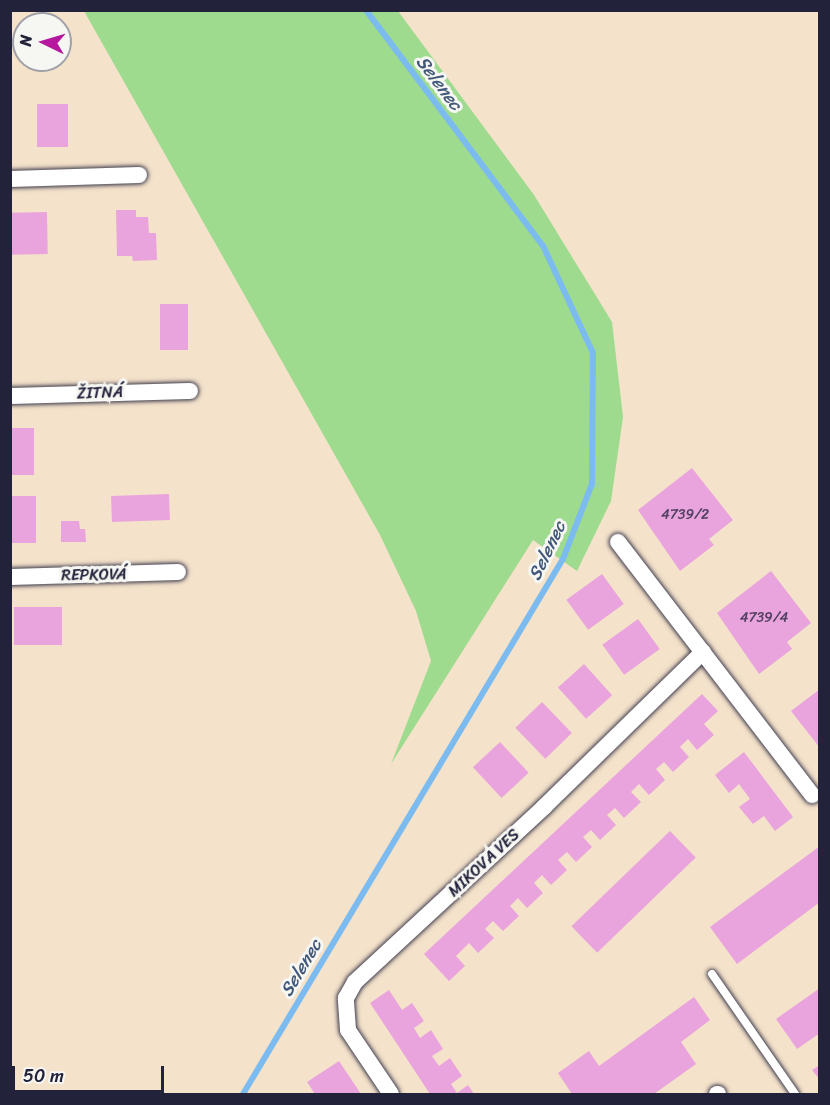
<!DOCTYPE html>
<meta charset="utf-8">
<style>
body{margin:0}
#map{position:relative;width:830px;height:1105px;overflow:hidden;background:#f4e2ca;font-family:Sriracha,sans-serif}
div>[style]{position:absolute}
[style*='--x']{left:calc(var(--x)*1px);top:calc(var(--y)*1px);width:calc(var(--w)*1px);rotate:calc(var(--a)*1deg)}
.green>*{inset:0;background:#9edb8f}
.stream>*{height:6px;margin:-3px;padding:0 3px;transform-origin:3px;border-radius:3px;background:#7bbbf0}
.building>*{inset:0;background:#e9a4dd;transform-origin:0 0}
.roads{filter:drop-shadow(0 0 2px #423f50) drop-shadow(0 0 2px #423f50)}
.service>*{height:8px;margin:-4px;padding:0 4px;transform-origin:4px;border-radius:4px;background:#fff}
.minor>*{height:16px;margin:-8px;padding:0 8px;transform-origin:8px;border-radius:8px;background:#fff}
span{translate:-50% -50%;white-space:nowrap;text-align:center;line-height:1.15;-webkit-text-stroke:6px #f6f6f2;paint-order:stroke}
.number-label{font-size:14px;color:#544264}
.number-label span{-webkit-text-stroke-width:0}
.street-label{font-size:16px;color:#22223b}
.water-label{font-size:18px;color:#41587a;font-style:italic}
.frame{position:absolute;inset:0;border:12px solid #22223b;pointer-events:none}
.north{position:absolute;left:12px;top:12px;width:60px;height:60px;box-sizing:border-box;background:#f6f6f2;border:2px solid #a1a1a9;border-radius:50%;rotate:275deg;font-size:16px;font-weight:700;line-height:24px;text-align:center;color:#22223b}
.north::after{content:'';display:block;margin:auto;width:21px;height:27px;background:#b5179e;clip-path:polygon(50% 0,100% 100%,50% 72%,0 100%)}
.scale{position:absolute;left:12px;top:1066px;width:152px;height:27px;box-sizing:border-box;border:3px solid #22223b;border-top:0;padding-left:8px;font-size:18px;line-height:21px;white-space:nowrap;color:#22223b;-webkit-text-stroke:4px #f6f6f2;paint-order:stroke}
</style>
<div id="map">
<div class="green">
<div style="clip-path:polygon(84px 11px,398px 11px,534px 195px,612px 322px,623px 417px,611px 501px,577px 571px,533px 540px,391px 764px,431px 661px,416px 611px,380px 535px)"></div>
</div>
<div class="stream">
<div style="--x:243;--y:1094;--w:623;--a:-59.12"></div>
<div style="--x:563;--y:559;--w:80;--a:-68.9"></div>
<div style="--x:592;--y:484;--w:131;--a:-89.6"></div>
<div style="--x:593;--y:353;--w:118;--a:-115"></div>
<div style="--x:543;--y:246;--w:295;--a:-126.9"></div>
</div>
<div class="building">
<div style="left:37px;top:104px;width:31px;height:43px"></div>
<div style="clip-path:polygon(116px 210px,136px 210px,136px 217px,148px 217px,149px 233px,156px 233px,157px 260px,133px 261px,132px 256px,117px 256px)"></div>
<div style="left:47px;top:212px;width:42px;height:37px;rotate:89deg"></div>
<div style="left:160px;top:304px;width:28px;height:46px"></div>
<div style="left:10px;top:428px;width:24px;height:47px"></div>
<div style="clip-path:polygon(692px 468px,733px 520px,709px 539px,714px 545px,680px 571px,638px 510px)"></div>
<div style="left:169px;top:494px;width:26px;height:58px;rotate:88deg"></div>
<div style="left:10px;top:496px;width:26px;height:47px"></div>
<div style="clip-path:polygon(61px 521px,79px 521px,80px 529px,85px 529px,86px 542px,61px 542px)"></div>
<div style="clip-path:polygon(771px 571px,811px 623px,787px 642px,792px 649px,759px 674px,717px 613px)"></div>
<div style="left:602px;top:574px;width:37px;height:44px;rotate:54deg"></div>
<div style="left:62px;top:607px;width:38px;height:48px;rotate:90deg"></div>
<div style="left:638px;top:619px;width:37px;height:44px;rotate:54deg"></div>
<div style="left:584px;top:664px;width:42px;height:35px;rotate:48deg"></div>
<div style="clip-path:polygon(820px 689px,820px 748px,791px 711px)"></div>
<div style="clip-path:polygon(702px 694px,718px 711px,704px 724px,714px 735px,697px 750px,688px 739px,680px 747px,689px 757px,673px 772px,664px 762px,656px 769px,665px 780px,649px 795px,639px 784px,631px 792px,641px 802px,624px 818px,615px 808px,607px 815px,616px 825px,600px 840px,591px 830px,583px 837px,592px 847px,576px 862px,567px 852px,558px 860px,567px 870px,551px 885px,542px 875px,534px 883px,543px 893px,527px 908px,518px 898px,510px 906px,519px 916px,503px 931px,493px 921px,485px 929px,494px 938px,478px 953px,469px 943px,456px 956px,465px 966px,449px 981px,424px 954px)"></div>
<div style="left:542px;top:702px;width:43px;height:37px;rotate:46deg"></div>
<div style="left:500px;top:742px;width:42px;height:37px;rotate:47deg"></div>
<div style="clip-path:polygon(744px 752px,793px 817px,775px 831px,764px 816px,753px 824px,739px 807px,750px 799px,739px 784px,729px 793px,715px 775px)"></div>
<div style="left:670px;top:831px;width:37px;height:137px;rotate:46deg"></div>
<div style="clip-path:polygon(820px 846px,820px 902px,737px 964px,710px 927px)"></div>
<div style="clip-path:polygon(820px 988px,820px 1033px,797px 1049px,776px 1019px)"></div>
<div style="clip-path:polygon(389px 990px,402px 1010px,412px 1003px,424px 1021px,414px 1028px,420px 1038px,431px 1030px,443px 1049px,432px 1056px,439px 1066px,450px 1058px,462px 1076px,451px 1084px,457px 1093px,468px 1085px,474px 1094px,430px 1094px,370px 1003px)"></div>
<div style="clip-path:polygon(694px 997px,710px 1020px,681px 1042px,696px 1064px,654px 1094px,572px 1094px,558px 1073px,589px 1051px,599px 1066px)"></div>
<div style="clip-path:polygon(339px 1061px,361px 1094px,315px 1094px,307px 1082px)"></div>
<div style="clip-path:polygon(820px 1065px,820px 1080px,812px 1070px)"></div>
</div>
<div class="roads">
<div class="service">
<div style="--x:712;--y:974;--w:146;--a:55.3"></div>
</div>
<div class="minor">
<div style="--x:10;--y:179;--w:129;--a:-1.8"></div>
<div style="--x:10;--y:396;--w:180;--a:-1.6"></div>
<div style="--x:618;--y:542;--w:319;--a:52.5"></div>
<div style="--x:10;--y:577;--w:168;--a:-1.7"></div>
<div style="--x:391;--y:1094;--w:77;--a:-123.9"></div>
<div style="--x:348;--y:1030;--w:32;--a:-94"></div>
<div style="--x:346;--y:998;--w:18;--a:-61"></div>
<div style="--x:355;--y:982;--w:258;--a:-42.8"></div>
<div style="--x:544;--y:807;--w:222;--a:-44.3"></div>
<div style="--x:717;--y:1094;--w:1;--a:0"></div>
</div>
</div>
<div class="number-label">
<span style="left:685px;top:515px">4739/2</span>
<span style="left:764px;top:618px">4739/4</span>
</div>
<div class="street-label">
<span style="left:100px;top:393px;rotate:-2deg">ŽITNÁ</span>
<span style="left:94px;top:575px;rotate:-1deg">REPKOVÁ</span>
<span style="left:484px;top:863px;rotate:-43deg">MIKOVA VES</span>
</div>
<div class="water-label">
<span style="left:439px;top:83px;rotate:53deg">Selenec</span>
<span style="left:547px;top:551px;rotate:-64deg">Selenec</span>
<span style="left:301px;top:968px;rotate:-59deg">Selenec</span>
</div>
<div class="frame"></div>
<div class="north">N</div>
<div class="scale">50 m</div>
</div>
